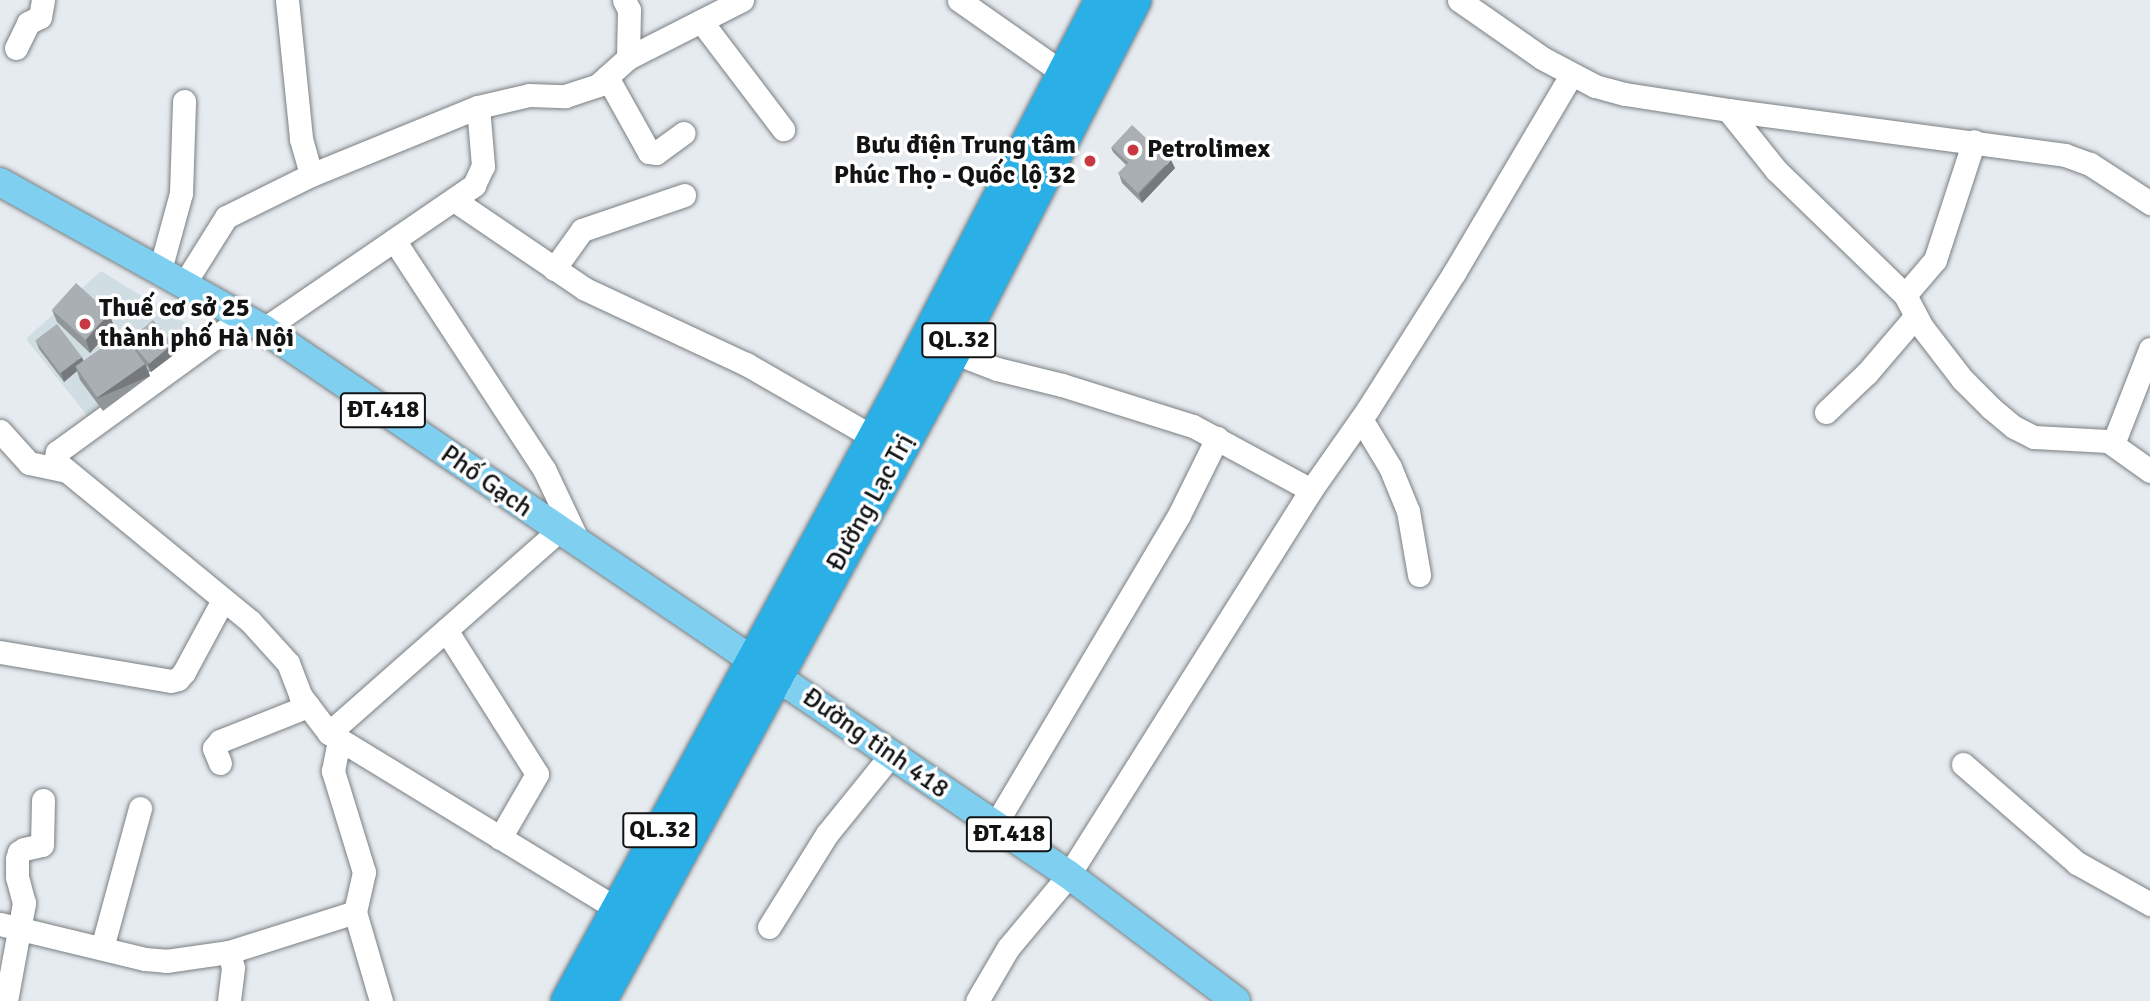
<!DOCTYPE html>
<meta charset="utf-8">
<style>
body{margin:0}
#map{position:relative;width:2150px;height:1001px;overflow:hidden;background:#e5ebef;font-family:Signika,sans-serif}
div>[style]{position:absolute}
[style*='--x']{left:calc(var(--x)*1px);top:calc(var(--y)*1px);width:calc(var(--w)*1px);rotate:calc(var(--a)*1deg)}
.built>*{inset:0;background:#d0dee4}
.roads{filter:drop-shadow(0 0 2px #7a7f82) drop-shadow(0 0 2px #7a7f82)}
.minor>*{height:23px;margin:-11.5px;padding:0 11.5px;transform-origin:11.5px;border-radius:11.5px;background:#fff}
.major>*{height:28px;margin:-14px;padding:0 14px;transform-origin:14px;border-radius:14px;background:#7fcff0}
.highway>*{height:33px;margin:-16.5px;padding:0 16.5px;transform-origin:16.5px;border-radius:16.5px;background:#2aafe6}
.wall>*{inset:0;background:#919699}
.shaded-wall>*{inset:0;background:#767a7d;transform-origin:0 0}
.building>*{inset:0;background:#a9afb2;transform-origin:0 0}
.dots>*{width:19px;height:19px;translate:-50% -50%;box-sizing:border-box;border:4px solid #fff;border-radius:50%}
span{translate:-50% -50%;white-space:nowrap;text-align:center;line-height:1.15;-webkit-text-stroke:7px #fff;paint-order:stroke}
.shield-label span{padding:2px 5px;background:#fff;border:2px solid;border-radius:5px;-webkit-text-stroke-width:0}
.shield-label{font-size:24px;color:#111314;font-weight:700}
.poi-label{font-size:26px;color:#111314;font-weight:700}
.right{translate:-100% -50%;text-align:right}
.left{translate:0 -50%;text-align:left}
.street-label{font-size:26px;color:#111314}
</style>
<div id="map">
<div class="built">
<div style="clip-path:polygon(101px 271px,205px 335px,90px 419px,26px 339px)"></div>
</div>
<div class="roads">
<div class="minor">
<div style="--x:287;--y:0;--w:140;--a:84.2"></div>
<div style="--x:301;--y:139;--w:37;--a:74"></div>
<div style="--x:624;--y:0;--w:11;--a:63"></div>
<div style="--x:629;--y:10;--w:48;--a:91.2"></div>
<div style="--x:959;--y:0;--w:127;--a:35.1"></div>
<div style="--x:1459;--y:0;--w:101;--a:34.9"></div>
<div style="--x:1542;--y:58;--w:60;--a:27.8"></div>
<div style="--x:1595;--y:86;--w:31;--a:15"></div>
<div style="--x:1625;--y:94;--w:104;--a:8.8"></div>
<div style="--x:1728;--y:110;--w:340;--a:7.6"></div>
<div style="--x:2065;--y:155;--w:27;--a:20"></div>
<div style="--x:2090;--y:164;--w:72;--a:33"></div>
<div style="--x:701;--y:21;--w:136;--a:52.8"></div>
<div style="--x:16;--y:48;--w:28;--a:-64"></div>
<div style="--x:28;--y:23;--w:13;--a:-27"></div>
<div style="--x:40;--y:17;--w:17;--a:-80"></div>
<div style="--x:607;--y:77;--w:86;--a:60.8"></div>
<div style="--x:649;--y:152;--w:7;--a:8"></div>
<div style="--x:656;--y:153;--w:34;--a:-36"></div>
<div style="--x:1728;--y:110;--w:77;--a:51.3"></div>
<div style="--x:1776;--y:170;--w:180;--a:44.1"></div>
<div style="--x:1905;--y:295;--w:36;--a:62"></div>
<div style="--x:1922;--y:327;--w:66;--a:52.4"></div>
<div style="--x:1962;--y:379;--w:41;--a:45"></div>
<div style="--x:1991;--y:408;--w:30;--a:40"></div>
<div style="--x:2014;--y:427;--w:22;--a:27"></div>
<div style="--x:2034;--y:437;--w:74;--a:3.1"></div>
<div style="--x:2108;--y:441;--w:52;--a:35.5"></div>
<div style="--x:454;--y:200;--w:158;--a:34.2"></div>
<div style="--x:585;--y:289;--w:178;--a:25"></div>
<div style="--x:746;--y:364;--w:146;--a:29.9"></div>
<div style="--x:394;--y:240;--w:274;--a:56.8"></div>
<div style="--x:544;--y:469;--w:84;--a:64.7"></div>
<div style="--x:554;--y:269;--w:48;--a:-54.3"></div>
<div style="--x:582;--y:230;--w:108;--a:-18.9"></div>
<div style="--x:160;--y:270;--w:80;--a:-74.7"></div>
<div style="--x:181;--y:193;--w:92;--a:-88.1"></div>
<div style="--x:184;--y:284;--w:79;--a:-57.9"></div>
<div style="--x:226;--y:217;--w:95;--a:-26.3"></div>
<div style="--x:311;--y:175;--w:180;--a:-22.2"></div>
<div style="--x:478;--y:107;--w:52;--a:-13.2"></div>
<div style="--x:529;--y:95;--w:36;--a:2"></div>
<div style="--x:565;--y:96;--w:35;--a:-18"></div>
<div style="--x:598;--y:85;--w:40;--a:-42"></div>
<div style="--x:628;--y:58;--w:128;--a:-27"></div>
<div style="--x:1905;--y:295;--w:46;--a:-49.4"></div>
<div style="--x:1935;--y:260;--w:125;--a:-71.9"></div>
<div style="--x:243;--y:317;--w:230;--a:144"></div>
<div style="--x:57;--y:452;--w:9;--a:103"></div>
<div style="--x:55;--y:461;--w:252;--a:39.4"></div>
<div style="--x:250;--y:621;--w:57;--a:47.9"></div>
<div style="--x:288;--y:663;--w:34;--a:69"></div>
<div style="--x:300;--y:695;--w:48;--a:52.7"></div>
<div style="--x:329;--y:733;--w:338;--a:31.4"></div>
<div style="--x:264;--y:329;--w:255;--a:-34.4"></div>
<div style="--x:474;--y:185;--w:21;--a:-65"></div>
<div style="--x:483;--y:166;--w:59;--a:-94.8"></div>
<div style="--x:953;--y:352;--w:47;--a:21.1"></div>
<div style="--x:997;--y:369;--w:67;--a:13.8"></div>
<div style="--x:1062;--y:385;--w:137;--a:17.4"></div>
<div style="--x:1193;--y:426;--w:134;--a:28.5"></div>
<div style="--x:1311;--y:490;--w:455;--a:122.2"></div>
<div style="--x:1069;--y:875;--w:95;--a:129.9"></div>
<div style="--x:1008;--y:948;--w:61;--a:120.3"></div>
<div style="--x:1826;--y:412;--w:57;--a:-43.6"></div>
<div style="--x:1867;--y:373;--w:74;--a:-49.4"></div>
<div style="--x:1361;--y:419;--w:56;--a:58.9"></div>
<div style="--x:1390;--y:467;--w:48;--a:67.8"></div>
<div style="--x:1408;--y:511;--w:65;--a:80.2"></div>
<div style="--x:0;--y:431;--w:43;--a:47.8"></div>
<div style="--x:29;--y:463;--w:35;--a:12"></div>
<div style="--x:2113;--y:444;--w:102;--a:-68.7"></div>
<div style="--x:1311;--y:490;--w:99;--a:-54.9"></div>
<div style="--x:1368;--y:409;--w:161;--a:-57.7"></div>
<div style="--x:1454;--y:273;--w:230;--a:-59.4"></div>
<div style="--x:446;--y:630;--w:170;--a:57.7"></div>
<div style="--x:537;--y:774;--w:74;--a:120"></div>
<div style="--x:0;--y:652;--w:173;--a:9.6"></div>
<div style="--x:171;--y:681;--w:7;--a:-16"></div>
<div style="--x:178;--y:679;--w:9;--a:-49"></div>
<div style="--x:184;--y:672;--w:82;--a:-61.6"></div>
<div style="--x:329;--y:733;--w:305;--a:-41.4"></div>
<div style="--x:220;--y:763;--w:16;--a:-112"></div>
<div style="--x:214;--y:748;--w:9;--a:-49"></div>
<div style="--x:220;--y:741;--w:95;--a:-21.7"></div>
<div style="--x:1963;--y:764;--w:151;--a:41"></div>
<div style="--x:2077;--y:863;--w:84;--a:29.3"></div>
<div style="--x:995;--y:825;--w:360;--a:-59.3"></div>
<div style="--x:1179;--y:515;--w:86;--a:-63.7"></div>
<div style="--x:355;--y:912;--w:93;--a:73.7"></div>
<div style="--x:0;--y:924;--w:149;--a:13.6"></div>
<div style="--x:145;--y:959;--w:21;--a:5"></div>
<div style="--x:166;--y:961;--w:64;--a:-8.1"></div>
<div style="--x:229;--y:952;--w:132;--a:-17.6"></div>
<div style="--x:355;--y:912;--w:41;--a:-77.3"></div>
<div style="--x:364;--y:872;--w:106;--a:-107.1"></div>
<div style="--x:333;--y:771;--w:31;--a:-79"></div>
<div style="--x:769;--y:927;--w:110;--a:-58.1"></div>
<div style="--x:827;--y:834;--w:100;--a:-51.1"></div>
<div style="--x:102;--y:948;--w:145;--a:-74.8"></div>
<div style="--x:229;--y:952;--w:16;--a:76"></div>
<div style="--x:233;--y:968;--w:33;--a:97"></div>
<div style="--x:6;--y:1001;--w:100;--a:-79.6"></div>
<div style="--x:24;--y:903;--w:27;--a:-105"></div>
<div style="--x:17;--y:877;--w:18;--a:-90"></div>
<div style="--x:17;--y:859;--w:7;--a:-74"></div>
<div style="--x:19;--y:852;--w:6;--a:-31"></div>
<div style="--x:24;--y:849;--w:18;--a:-13"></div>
<div style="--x:42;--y:845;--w:45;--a:-88.7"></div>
</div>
<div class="major">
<div style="--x:0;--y:182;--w:302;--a:29.1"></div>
<div style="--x:264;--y:329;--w:973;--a:34.15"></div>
<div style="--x:1069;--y:875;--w:209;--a:37"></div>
</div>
<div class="highway">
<div style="--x:567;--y:1001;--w:699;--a:-61.45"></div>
<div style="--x:901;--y:387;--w:436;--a:-62.7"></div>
<div style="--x:599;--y:1001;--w:739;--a:-61.39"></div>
<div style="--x:953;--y:352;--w:396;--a:-62.8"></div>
</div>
</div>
<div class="wall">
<div style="clip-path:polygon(1111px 147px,1175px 168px,1142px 203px,1122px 183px,1119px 174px,1127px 166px,1113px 152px)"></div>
<div style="clip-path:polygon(52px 310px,114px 326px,90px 353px,57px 322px)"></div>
<div style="clip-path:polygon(129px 340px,173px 344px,176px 353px,151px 372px,146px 365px,150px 376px,103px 411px,80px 380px,77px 371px,64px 382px,39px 349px,36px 341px,84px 361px,131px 344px)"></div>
</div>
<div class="shaded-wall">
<div style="clip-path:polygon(1171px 160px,1175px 168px,1142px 203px,1139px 194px)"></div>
<div style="clip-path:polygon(109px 313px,114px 326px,90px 353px,86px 340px)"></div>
<div style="clip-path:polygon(173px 344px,176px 353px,151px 372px,148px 364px)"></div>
<div style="clip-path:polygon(82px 357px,85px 365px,76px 367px,77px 371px,64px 382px,61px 373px)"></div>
<div style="left:145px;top:364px;width:13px;height:57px;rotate:67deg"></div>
</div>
<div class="building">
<div style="left:1132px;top:125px;width:25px;height:30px;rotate:43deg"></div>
<div style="left:1151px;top:140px;width:28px;height:47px;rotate:45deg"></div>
<div style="left:76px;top:283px;width:45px;height:36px;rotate:42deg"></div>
<div style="left:153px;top:320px;width:31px;height:31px;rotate:50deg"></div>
<div style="left:57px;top:324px;width:41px;height:27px;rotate:53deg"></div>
<div style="left:123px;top:333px;width:38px;height:58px;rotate:55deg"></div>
</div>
<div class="dots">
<div style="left:1133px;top:150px;background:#c83843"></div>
<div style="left:1090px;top:161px;background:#c83843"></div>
<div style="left:85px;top:324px;background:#c83843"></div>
</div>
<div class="shield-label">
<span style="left:959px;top:340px">QL.32</span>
<span style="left:383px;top:410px">ĐT.418</span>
<span style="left:660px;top:830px">QL.32</span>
<span style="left:1009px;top:834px">ĐT.418</span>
</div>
<div class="poi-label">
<span class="right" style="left:1076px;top:161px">Bưu điện Trung tâm<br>Phúc Thọ - Quốc lộ 32</span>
<span class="left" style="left:1147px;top:150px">Petrolimex</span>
<span class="left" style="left:99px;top:324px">Thuế cơ sở 25<br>thành phố Hà Nội</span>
</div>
<div class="street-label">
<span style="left:486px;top:482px;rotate:35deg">Phố Gạch</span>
<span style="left:871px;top:503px;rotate:-61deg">Đường Lạc Trị</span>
<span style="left:875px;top:744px;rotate:35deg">Đường tỉnh 418</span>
</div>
</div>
